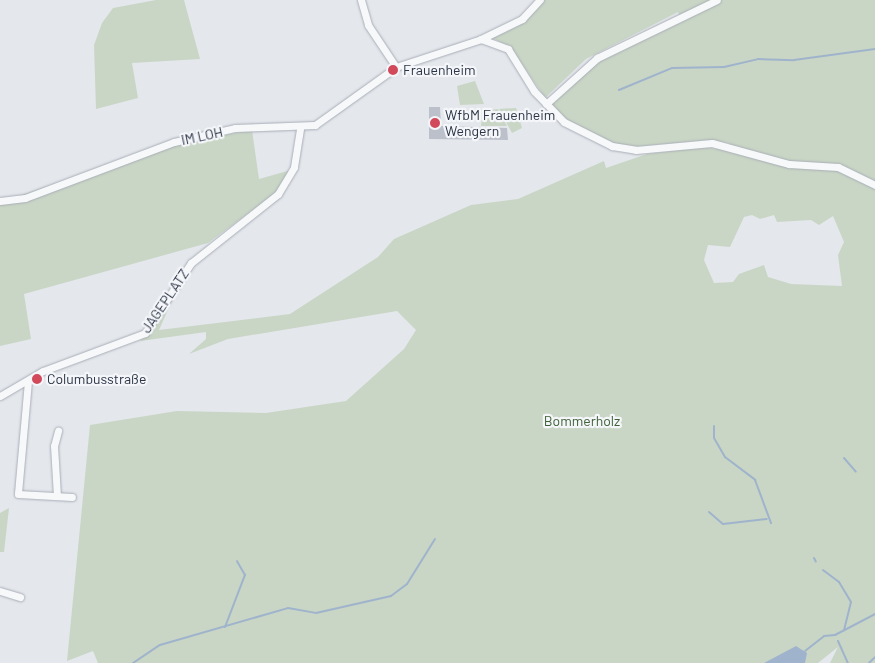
<!DOCTYPE html>
<meta charset="utf-8">
<style>
body{margin:0}
#map{position:relative;width:875px;height:663px;overflow:hidden;background:#e4e7ec;font-family:Barlow,sans-serif}
div>[style]{position:absolute}
[style*='--x']{left:calc(var(--x)*1px);top:calc(var(--y)*1px);width:calc(var(--w)*1px);rotate:calc(var(--a)*1deg)}
.green>*{inset:0;background:#c9d6c5}
.water>*{inset:0;background:#9fb4cc}
.stream>*{height:2px;margin:-1px;padding:0 1px;transform-origin:1px;border-radius:1px;background:#9fb4cc}
.building>*{inset:0;background:#bbc0ca}
.roads{filter:drop-shadow(0 0 1px #a9aeb7) drop-shadow(0 0 1px #a9aeb7)}
.street>*{height:7px;margin:-3.5px;padding:0 3.5px;transform-origin:3.5px;border-radius:3.5px;background:#f7f8fa}
.dots>*{width:14px;height:14px;translate:-50% -50%;box-sizing:border-box;border:2px solid #f4f6f9;border-radius:50%}
span{translate:-50% -50%;white-space:nowrap;text-align:center;line-height:1.15;-webkit-text-stroke:4.5px #f4f6f9;paint-order:stroke}
.poi-label{font-size:14px;color:#2b3445}
.left{translate:0 -50%;text-align:left}
.street-label{font-size:14px;color:#2b3445}
.park-label{font-size:14px;color:#3f6138}
</style>
<div id="map">
<div class="green">
<div style="clip-path:polygon(156px 0,184px 0,200px 59px,132px 63px,138px 98px,96px 109px,94px 45px,102px 23px,113px 8px)"></div>
<div style="clip-path:polygon(evenodd,541px 0,875px 0,875px 663px,830px 663px,838px 647px,818px 663px,98px 663px,93px 651px,67px 661px,90px 425px,177px 411px,266px 413px,346px 401px,404px 349px,416px 330px,397px 311px,228px 339px,189px 354px,206px 339px,206px 332px,140px 341px,178px 287px,159px 330px,290px 314px,378px 257px,394px 239px,471px 205px,518px 199px,604px 161px,606px 168px,647px 154px,701px 147px,728px 150px,729px 143px,708px 140px,634px 147px,612px 144px,565px 120px,548px 104px,604px 56px,682px 22px,678px 12px,586px 59px,545px 98px,512px 49px,491px 37px,532px 14px,541px 0,752px 215px,760px 219px,774px 215px,777px 222px,811px 220px,819px 225px,833px 216px,844px 242px,838px 255px,842px 286px,791px 284px,768px 277px,764px 265px,739px 274px,733px 282px,714px 283px,704px 260px,708px 245px,730px 247px,744px 217px,752px 215px)"></div>
<div style="clip-path:polygon(475px 81px,484px 104px,460px 105px,457px 86px)"></div>
<div style="clip-path:polygon(516px 108px,522px 128px,512px 133px,499px 109px)"></div>
<div style="clip-path:polygon(498px 109px,507px 126px,481px 126px,483px 111px)"></div>
<div style="clip-path:polygon(252px 130px,259px 179px,291px 170px,277px 192px,208px 243px,24px 294px,31px 339px,0 346px,0 202px,178px 143px)"></div>
<div style="clip-path:polygon(9px 508px,4px 552px,0 552px,0 513px)"></div>
</div>
<div class="water">
<div style="clip-path:polygon(796px 646px,807px 653px,805px 663px,764px 663px)"></div>
</div>
<div class="stream">
<div style="--x:619;--y:90;--w:57;--a:-22.5"></div>
<div style="--x:672;--y:68;--w:52;--a:-1.1"></div>
<div style="--x:724;--y:67;--w:35;--a:-13"></div>
<div style="--x:758;--y:59;--w:36;--a:2"></div>
<div style="--x:794;--y:60;--w:82;--a:-7.7"></div>
<div style="--x:714;--y:426;--w:12;--a:90"></div>
<div style="--x:714;--y:438;--w:22;--a:60"></div>
<div style="--x:725;--y:457;--w:38;--a:37"></div>
<div style="--x:755;--y:480;--w:46;--a:69.6"></div>
<div style="--x:844;--y:458;--w:18;--a:49"></div>
<div style="--x:709;--y:512;--w:18;--a:41"></div>
<div style="--x:723;--y:524;--w:44;--a:-6.5"></div>
<div style="--x:814;--y:558;--w:4;--a:63"></div>
<div style="--x:823;--y:570;--w:20;--a:37"></div>
<div style="--x:839;--y:582;--w:23;--a:59"></div>
<div style="--x:851;--y:602;--w:29;--a:104"></div>
<div style="--x:225;--y:627;--w:56;--a:-69"></div>
<div style="--x:245;--y:575;--w:16;--a:-120"></div>
<div style="--x:838;--y:641;--w:24;--a:66"></div>
<div style="--x:805;--y:651;--w:24;--a:-38"></div>
<div style="--x:824;--y:636;--w:11;--a:-5"></div>
<div style="--x:835;--y:635;--w:45;--a:-27.7"></div>
<div style="--x:133;--y:663;--w:32;--a:-34"></div>
<div style="--x:160;--y:645;--w:133;--a:-16.1"></div>
<div style="--x:288;--y:608;--w:28;--a:10"></div>
<div style="--x:316;--y:613;--w:77;--a:-12.8"></div>
<div style="--x:391;--y:596;--w:20;--a:-37"></div>
<div style="--x:407;--y:584;--w:53;--a:-58.1"></div>
<div style="--x:869;--y:663;--w:8;--a:-45"></div>
</div>
<div class="building">
<div style="clip-path:polygon(429px 107px,440px 107px,441px 126px,507px 128px,508px 140px,429px 139px)"></div>
</div>
<div class="roads">
<div class="street">
<div style="--x:361;--y:0;--w:26;--a:74"></div>
<div style="--x:368;--y:25;--w:50;--a:56.3"></div>
<div style="--x:481;--y:39;--w:29;--a:20"></div>
<div style="--x:508;--y:49;--w:49;--a:58.2"></div>
<div style="--x:534;--y:91;--w:43;--a:45.9"></div>
<div style="--x:564;--y:122;--w:54;--a:26.6"></div>
<div style="--x:612;--y:146;--w:24;--a:9"></div>
<div style="--x:636;--y:150;--w:76;--a:-5.3"></div>
<div style="--x:712;--y:143;--w:80;--a:15.3"></div>
<div style="--x:789;--y:164;--w:49;--a:3.5"></div>
<div style="--x:838;--y:167;--w:41;--a:25.9"></div>
<div style="--x:546;--y:104;--w:69;--a:-42"></div>
<div style="--x:597;--y:58;--w:133;--a:-25.8"></div>
<div style="--x:0;--y:201;--w:25;--a:-7"></div>
<div style="--x:25;--y:198;--w:159;--a:-20.6"></div>
<div style="--x:174;--y:142;--w:63;--a:-12.9"></div>
<div style="--x:235;--y:128;--w:80;--a:-2.1"></div>
<div style="--x:315;--y:125;--w:100;--a:-35.6"></div>
<div style="--x:396;--y:67;--w:89;--a:-18.2"></div>
<div style="--x:481;--y:39;--w:46;--a:-26"></div>
<div style="--x:522;--y:19;--w:26;--a:-47"></div>
<div style="--x:28;--y:381;--w:113;--a:95.1"></div>
<div style="--x:18;--y:494;--w:54;--a:3.2"></div>
<div style="--x:0;--y:396;--w:50;--a:-30.2"></div>
<div style="--x:43;--y:371;--w:109;--a:-20.4"></div>
<div style="--x:145;--y:333;--w:84;--a:-56.7"></div>
<div style="--x:191;--y:263;--w:111;--a:-38.4"></div>
<div style="--x:278;--y:194;--w:31;--a:-59"></div>
<div style="--x:294;--y:167;--w:39;--a:-81"></div>
<div style="--x:57;--y:496;--w:50;--a:-93.4"></div>
<div style="--x:54;--y:446;--w:16;--a:-75"></div>
<div style="--x:0;--y:591;--w:21;--a:17"></div>
</div>
</div>
<div class="dots">
<div style="left:393px;top:70px;background:#d1495b"></div>
<div style="left:435px;top:123px;background:#d1495b"></div>
<div style="left:37px;top:379px;background:#d1495b"></div>
</div>
<div class="poi-label">
<span class="left" style="left:403px;top:70px">Frauenheim</span>
<span class="left" style="left:445px;top:123px">WfbM Frauenheim<br>Wengern</span>
<span class="left" style="left:47px;top:379px">Columbusstraße</span>
</div>
<div class="street-label">
<span style="left:202px;top:136px;rotate:-12deg">IM LOH</span>
<span style="left:165px;top:301px;rotate:-56deg">JAGEPLATZ</span>
</div>
<div class="park-label">
<span style="left:582px;top:421px">Bommerholz</span>
</div>
</div>
